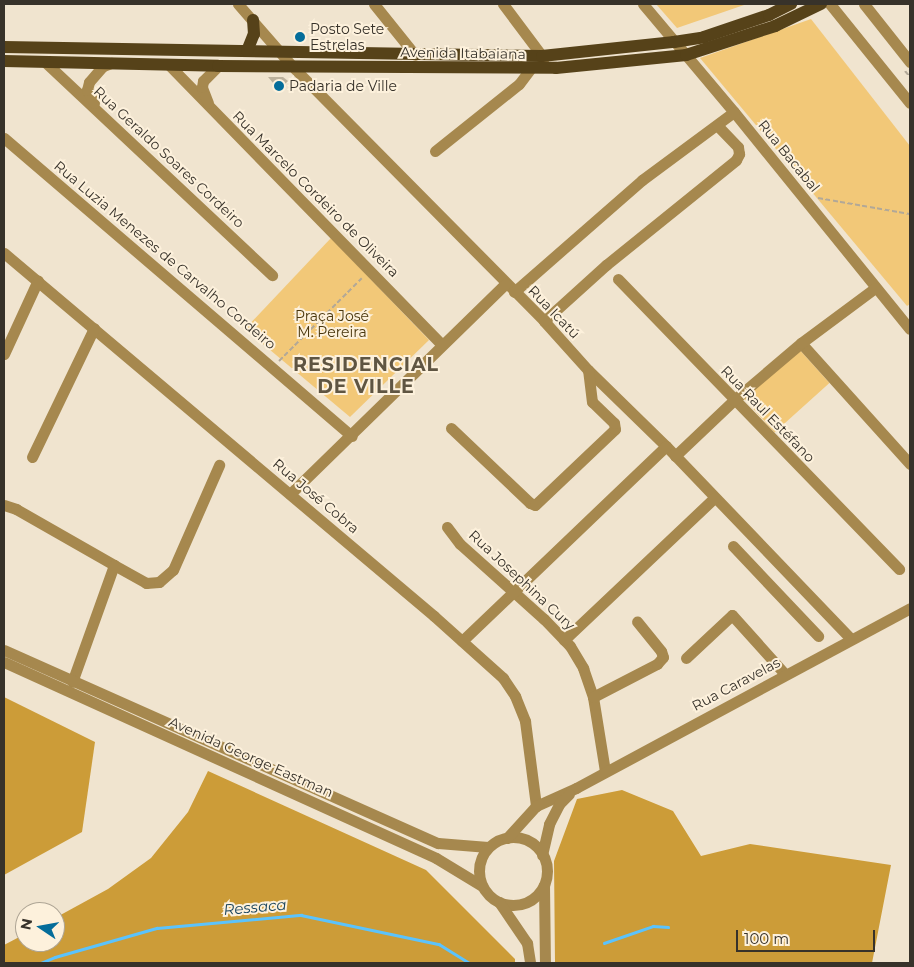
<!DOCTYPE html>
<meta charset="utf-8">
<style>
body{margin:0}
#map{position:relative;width:914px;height:967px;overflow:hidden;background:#f0e4cf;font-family:Montserrat,sans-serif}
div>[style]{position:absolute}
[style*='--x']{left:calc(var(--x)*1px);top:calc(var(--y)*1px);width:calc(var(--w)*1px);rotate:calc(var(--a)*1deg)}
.green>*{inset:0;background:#f2c878;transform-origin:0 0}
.forest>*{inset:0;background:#cc9c38}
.stream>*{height:2.5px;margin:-1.25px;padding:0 1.25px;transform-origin:1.25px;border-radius:1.25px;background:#5bc3fd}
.building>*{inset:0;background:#bcb19c}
.path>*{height:2px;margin-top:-1px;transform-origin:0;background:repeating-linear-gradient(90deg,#b2a897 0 5px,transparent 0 7.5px)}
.minor>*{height:11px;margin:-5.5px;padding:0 5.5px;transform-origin:5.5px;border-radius:5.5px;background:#a6884e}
.minor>.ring{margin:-5.5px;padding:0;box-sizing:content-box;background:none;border:11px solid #a6884e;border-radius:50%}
.major>*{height:12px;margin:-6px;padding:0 6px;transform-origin:6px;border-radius:6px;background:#564219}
.dots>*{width:14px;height:14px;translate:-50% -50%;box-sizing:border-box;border:2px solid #fdf1dc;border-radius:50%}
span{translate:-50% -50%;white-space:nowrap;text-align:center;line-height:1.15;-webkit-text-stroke:4px #fdf1dc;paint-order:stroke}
.poi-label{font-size:14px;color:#37322a}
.left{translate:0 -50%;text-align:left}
.street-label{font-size:14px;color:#37322a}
.park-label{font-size:14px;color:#4a370d}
.water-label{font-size:15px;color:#19445d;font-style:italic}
.district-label{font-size:19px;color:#5f5542;font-weight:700;letter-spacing:1px}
.frame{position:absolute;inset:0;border:5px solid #37322a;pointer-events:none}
.north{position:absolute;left:15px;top:902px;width:50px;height:50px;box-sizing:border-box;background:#fdf1dc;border:1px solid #aea595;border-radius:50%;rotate:282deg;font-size:14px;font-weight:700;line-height:20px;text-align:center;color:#37322a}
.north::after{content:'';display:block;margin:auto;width:18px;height:22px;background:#056d9a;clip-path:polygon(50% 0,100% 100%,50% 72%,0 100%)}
.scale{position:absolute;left:736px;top:930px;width:139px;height:22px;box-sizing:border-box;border:2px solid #37322a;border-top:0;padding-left:6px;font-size:15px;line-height:18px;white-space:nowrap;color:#37322a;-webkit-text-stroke:4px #fdf1dc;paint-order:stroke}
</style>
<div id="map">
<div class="green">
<div style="clip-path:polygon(656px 4px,747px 4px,677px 28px)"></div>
<div style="clip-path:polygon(811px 19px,910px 146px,910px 304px,907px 306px,700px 58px)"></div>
<div style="clip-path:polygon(331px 238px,429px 340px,350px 417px,245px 329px)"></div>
<div style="left:798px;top:348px;width:47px;height:74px;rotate:48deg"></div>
</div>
<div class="forest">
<div style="clip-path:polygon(4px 697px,95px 742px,82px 832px,4px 875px)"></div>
<div style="clip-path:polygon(208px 771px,426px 870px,515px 959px,515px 963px,4px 963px,4px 945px,25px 934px,25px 942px,55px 942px,55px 918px,108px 889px,151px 858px,188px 812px)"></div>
<div style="clip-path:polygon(622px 790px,673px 811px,701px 856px,750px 844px,891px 865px,872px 963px,555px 963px,554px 861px,577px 799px)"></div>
</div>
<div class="stream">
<div style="--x:604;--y:943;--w:52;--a:-19.1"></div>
<div style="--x:653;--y:926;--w:15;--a:4"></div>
<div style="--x:41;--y:963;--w:15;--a:-23"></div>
<div style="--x:55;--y:957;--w:106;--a:-15.9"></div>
<div style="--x:157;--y:928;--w:145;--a:-5.2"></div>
<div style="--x:301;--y:915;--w:141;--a:11.9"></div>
<div style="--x:439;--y:944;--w:36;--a:32"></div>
</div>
<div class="building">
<div style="clip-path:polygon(268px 77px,283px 77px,288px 81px,279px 90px)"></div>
</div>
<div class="path">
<div style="--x:905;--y:71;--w:8;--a:50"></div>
<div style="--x:818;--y:198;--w:93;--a:9.9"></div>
<div style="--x:279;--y:361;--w:117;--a:-45"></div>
</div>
<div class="minor">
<div style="--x:238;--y:4;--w:82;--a:48.9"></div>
<div style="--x:292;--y:66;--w:359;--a:45.3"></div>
<div style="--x:544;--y:321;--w:66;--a:48.1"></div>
<div style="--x:588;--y:370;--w:109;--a:44.3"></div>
<div style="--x:666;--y:446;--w:267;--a:46.2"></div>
<div style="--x:374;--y:4;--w:65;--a:51.2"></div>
<div style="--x:503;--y:4;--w:65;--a:53.1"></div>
<div style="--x:542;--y:56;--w:6;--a:81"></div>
<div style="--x:643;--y:4;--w:141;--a:49.9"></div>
<div style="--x:734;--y:112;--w:279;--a:51"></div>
<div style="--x:830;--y:4;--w:127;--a:51.1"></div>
<div style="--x:864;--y:4;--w:74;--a:51.6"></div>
<div style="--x:44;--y:61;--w:313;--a:43.2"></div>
<div style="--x:168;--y:64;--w:392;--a:45.7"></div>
<div style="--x:94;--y:103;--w:15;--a:-118"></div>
<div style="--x:87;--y:90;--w:8;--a:-76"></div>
<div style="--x:89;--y:82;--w:21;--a:-49"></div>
<div style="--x:103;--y:66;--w:9;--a:-21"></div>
<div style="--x:208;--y:103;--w:17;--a:-111"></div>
<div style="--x:202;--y:87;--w:6;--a:-81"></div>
<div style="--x:203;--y:81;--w:21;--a:-45"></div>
<div style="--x:4;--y:138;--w:458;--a:40.6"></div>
<div style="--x:435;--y:151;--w:107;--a:-38.6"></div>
<div style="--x:519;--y:84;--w:20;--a:-53"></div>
<div style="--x:4;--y:253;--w:563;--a:40.17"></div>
<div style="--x:434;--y:616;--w:93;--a:41.9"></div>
<div style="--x:503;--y:678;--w:22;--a:56"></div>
<div style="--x:515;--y:696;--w:27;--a:68"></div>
<div style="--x:525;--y:721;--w:86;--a:82.6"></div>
<div style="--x:618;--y:279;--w:404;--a:45.9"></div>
<div style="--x:514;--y:292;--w:170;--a:-41.2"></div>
<div style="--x:642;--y:180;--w:114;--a:-36.5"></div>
<div style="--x:544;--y:321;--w:84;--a:-42.1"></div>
<div style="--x:606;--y:265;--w:167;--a:-38.9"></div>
<div style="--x:736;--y:160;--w:7;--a:-63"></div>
<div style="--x:739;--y:154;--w:7;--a:-98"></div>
<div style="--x:738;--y:147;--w:30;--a:-134"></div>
<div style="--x:801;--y:343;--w:163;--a:48"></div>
<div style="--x:4;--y:354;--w:81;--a:-65.3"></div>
<div style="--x:451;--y:428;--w:109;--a:43.5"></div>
<div style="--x:530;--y:503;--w:5;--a:22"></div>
<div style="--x:535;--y:505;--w:110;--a:-43.5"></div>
<div style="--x:615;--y:429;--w:6;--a:-99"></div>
<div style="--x:614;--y:423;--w:30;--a:-136"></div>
<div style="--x:592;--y:402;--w:32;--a:-97"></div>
<div style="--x:675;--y:456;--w:81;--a:-43.5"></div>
<div style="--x:734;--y:400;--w:88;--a:-40.4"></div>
<div style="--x:801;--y:343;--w:92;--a:-36.6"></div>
<div style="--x:32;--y:457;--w:143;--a:-64.3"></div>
<div style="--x:290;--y:494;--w:301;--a:-44.3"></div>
<div style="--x:4;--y:505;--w:13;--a:18"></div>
<div style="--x:16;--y:509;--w:113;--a:29.7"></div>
<div style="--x:114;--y:565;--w:124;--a:109.7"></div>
<div style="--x:447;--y:527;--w:21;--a:53"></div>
<div style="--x:460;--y:544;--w:113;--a:41.8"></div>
<div style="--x:544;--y:619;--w:37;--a:46"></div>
<div style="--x:570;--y:646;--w:26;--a:59"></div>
<div style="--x:583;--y:668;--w:31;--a:71"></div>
<div style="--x:593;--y:697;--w:75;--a:80.8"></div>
<div style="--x:733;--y:546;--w:124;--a:46.6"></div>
<div style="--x:114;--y:565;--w:37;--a:29"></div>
<div style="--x:146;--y:583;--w:13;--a:-4"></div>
<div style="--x:159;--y:582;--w:18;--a:-41"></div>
<div style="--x:173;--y:570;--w:115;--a:-66.3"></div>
<div style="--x:564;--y:640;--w:207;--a:-43.4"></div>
<div style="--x:462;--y:641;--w:282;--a:-43.7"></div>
<div style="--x:4;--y:650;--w:475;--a:24"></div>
<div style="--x:438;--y:843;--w:50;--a:4.6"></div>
<div style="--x:686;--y:658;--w:63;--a:-43.1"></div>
<div style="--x:732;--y:615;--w:79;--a:48.1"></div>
<div style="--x:4;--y:662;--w:474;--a:24.4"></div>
<div style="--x:436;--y:858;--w:54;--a:31.3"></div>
<div style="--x:593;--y:697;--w:72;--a:-27.3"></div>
<div style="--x:657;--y:664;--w:9;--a:-49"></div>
<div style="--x:663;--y:657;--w:6;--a:-108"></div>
<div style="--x:661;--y:651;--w:38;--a:-129"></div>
<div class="ring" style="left:479px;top:837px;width:57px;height:57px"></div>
<div style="--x:507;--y:838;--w:43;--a:-47.8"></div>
<div style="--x:536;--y:806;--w:44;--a:-24.2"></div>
<div style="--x:576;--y:788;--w:379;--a:-28.3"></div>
<div style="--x:542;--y:855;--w:32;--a:-77"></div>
<div style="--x:549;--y:824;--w:22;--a:-63"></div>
<div style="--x:559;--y:804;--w:14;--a:-45"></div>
<div style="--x:544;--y:885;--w:78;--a:89.3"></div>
<div style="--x:499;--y:902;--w:50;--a:55.7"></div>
<div style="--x:527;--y:943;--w:20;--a:81"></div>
</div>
<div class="major">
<div style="--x:4;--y:47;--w:538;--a:0.96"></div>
<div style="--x:542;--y:56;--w:133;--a:-6.1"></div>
<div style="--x:674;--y:42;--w:30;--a:-9"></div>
<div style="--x:704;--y:37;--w:69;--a:-18.7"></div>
<div style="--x:769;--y:15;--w:25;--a:-27"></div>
<div style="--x:247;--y:51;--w:18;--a:-68"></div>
<div style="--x:254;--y:34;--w:14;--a:-94"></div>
<div style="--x:4;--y:61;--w:214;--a:1.3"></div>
<div style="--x:218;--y:66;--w:338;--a:0.3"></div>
<div style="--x:556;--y:68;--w:131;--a:-5.7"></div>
<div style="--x:686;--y:55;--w:94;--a:-18"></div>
<div style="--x:775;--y:26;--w:51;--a:-25.6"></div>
</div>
<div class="dots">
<div style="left:300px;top:37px;background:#056d9a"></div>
<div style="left:279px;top:86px;background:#056d9a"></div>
</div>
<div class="poi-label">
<span class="left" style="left:310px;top:37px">Posto Sete<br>Estrelas</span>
<span class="left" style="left:289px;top:86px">Padaria de Ville</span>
</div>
<div class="street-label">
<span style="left:463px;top:53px;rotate:1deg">Avenida Itabaiana</span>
<span style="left:789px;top:156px;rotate:51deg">Rua Bacabal</span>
<span style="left:169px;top:157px;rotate:43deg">Rua Geraldo Soares Cordeiro</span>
<span style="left:316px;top:194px;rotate:45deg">Rua Marcelo Cordeiro de Oliveira</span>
<span style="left:165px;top:255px;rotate:40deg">Rua Luzia Menezes de Carvalho Cordeiro</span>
<span style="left:554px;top:312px;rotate:46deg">Rua Icatú</span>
<span style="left:768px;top:414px;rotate:46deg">Rua Raul Estéfano</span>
<span style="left:316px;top:496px;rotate:40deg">Rua José Cobra</span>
<span style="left:522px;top:580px;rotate:43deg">Rua Josephina Cury</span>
<span style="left:736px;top:684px;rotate:-28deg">Rua Caravelas</span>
<span style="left:251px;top:757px;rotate:24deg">Avenida George Eastman</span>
</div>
<div class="park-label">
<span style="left:332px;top:324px">Praça José<br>M. Pereira</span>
</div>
<div class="water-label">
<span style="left:255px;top:907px;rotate:-5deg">Ressaca</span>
</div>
<div class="district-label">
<span style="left:366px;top:376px">RESIDENCIAL<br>DE VILLE</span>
</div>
<div class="frame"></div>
<div class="north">N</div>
<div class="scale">100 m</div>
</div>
